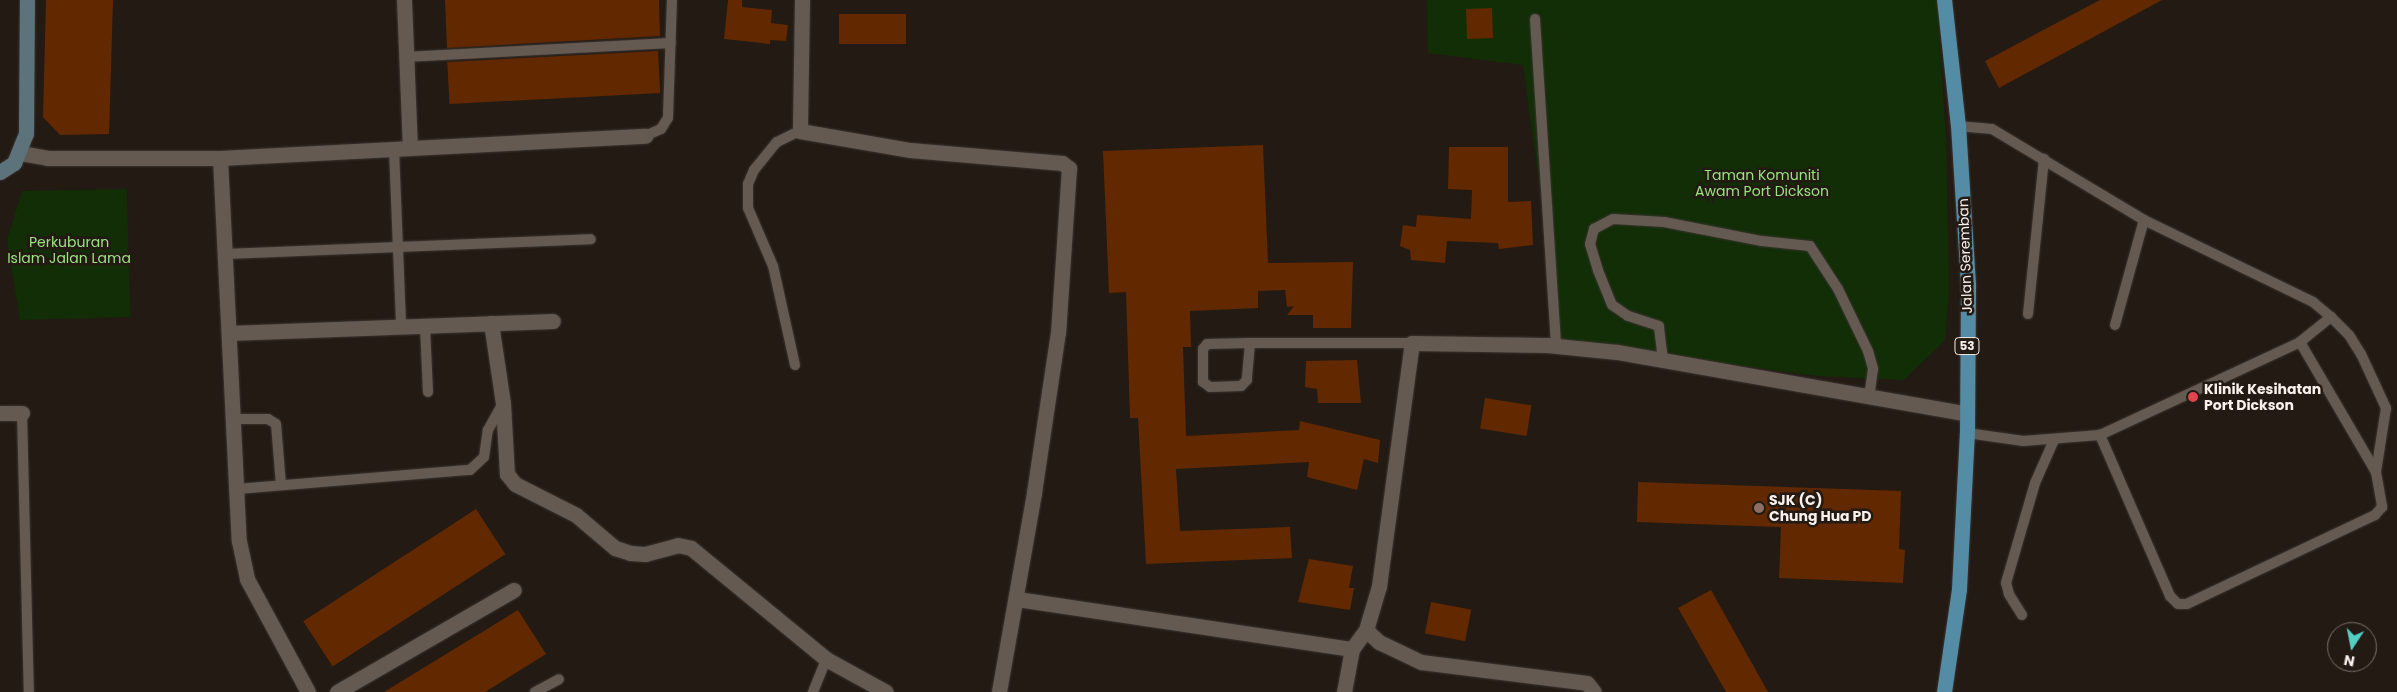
<!DOCTYPE html>
<style>
body{margin:0}
#map{position:relative;width:2397px;height:692px;overflow:hidden;background:#231a13;font-family:Poppins,sans-serif}
div>[style]{position:absolute}
[style*='--x']{left:calc(var(--x)*1px);top:calc(var(--y)*1px);width:calc(var(--w)*1px);rotate:calc(var(--a)*1deg)}
.green>*{inset:0;background:#112e06}
.building>*{inset:0;background:#622900;transform-origin:0 0}
.roads{filter:drop-shadow(0 0 1px #3b3431) drop-shadow(0 0 1px #3b3431)}
.lane>*{height:10px;margin:-5px;padding:0 5px;transform-origin:5px;border-radius:5px;background:#655a51}
.street>*{height:15px;margin:-7.5px;padding:0 7.5px;transform-origin:7.5px;border-radius:7.5px;background:#655a51}
.secondary>*{height:15px;margin:-7.5px;padding:0 7.5px;transform-origin:7.5px;border-radius:7.5px;background:#5d737b}
.primary>*{height:15px;margin:-7.5px;padding:0 7.5px;transform-origin:7.5px;border-radius:7.5px;background:#548ba5}
.dots>*{width:14px;height:14px;translate:-50% -50%;box-sizing:border-box;border:2px solid #231a13;border-radius:50%}
span{translate:-50% -50%;white-space:nowrap;text-align:center;line-height:1.15;-webkit-text-stroke:5px #231a13;paint-order:stroke}
.shield-label span{padding:1px 4px;background:#231a13;border:1px solid;border-radius:4px;-webkit-text-stroke-width:0}
.shield-label{font-size:12px;color:#f7f0eb;font-weight:700}
.park-label{font-size:14px;color:#9ae482}
.street-label{font-size:14px;color:#f7f0eb}
.poi-label{font-size:14px;color:#f7f0eb;font-weight:700}
.left{translate:0 -50%;text-align:left}
.north{position:absolute;left:2327px;top:622px;width:50px;height:50px;box-sizing:border-box;background:#231a13;border:1px solid #787069;border-radius:50%;rotate:191deg;font-size:14px;font-weight:700;line-height:20px;text-align:center;color:#f7f0eb}
.north::after{content:'';display:block;margin:auto;width:18px;height:22px;background:#55cec6;clip-path:polygon(50% 0,100% 100%,50% 72%,0 100%)}
</style>
<div id="map">
<div class="green">
<div style="clip-path:polygon(1427px 0,1937px 0,1946px 139px,1949px 290px,1945px 340px,1904px 380px,1816px 376px,1561px 340px,1523px 65px,1428px 53px)"></div>
<div style="clip-path:polygon(127px 189px,130px 317px,20px 320px,7px 240px,22px 191px)"></div>
</div>
<div class="building">
<div style="clip-path:polygon(46px 0,113px 0,109px 134px,60px 135px,43px 117px)"></div>
<div style="clip-path:polygon(445px 0,659px 0,660px 36px,447px 48px)"></div>
<div style="clip-path:polygon(728px 0,742px 0,742px 7px,772px 10px,771px 23px,788px 25px,786px 41px,770px 40px,770px 44px,724px 39px)"></div>
<div style="clip-path:polygon(2100px 0,2162px 0,1999px 88px,1985px 61px)"></div>
<div style="left:1492px;top:8px;width:30px;height:26px;rotate:88deg"></div>
<div style="left:839px;top:14px;width:67px;height:30px"></div>
<div style="left:658px;top:51px;width:42px;height:211px;rotate:87deg"></div>
<div style="clip-path:polygon(1263px 145px,1268px 263px,1353px 262px,1351px 328px,1313px 328px,1313px 315px,1287px 315px,1294px 306px,1287px 307px,1285px 290px,1258px 291px,1258px 308px,1190px 311px,1191px 347px,1183px 347px,1186px 436px,1299px 430px,1300px 421px,1380px 440px,1378px 463px,1364px 459px,1357px 490px,1307px 477px,1309px 462px,1176px 469px,1180px 531px,1290px 527px,1292px 558px,1146px 564px,1138px 418px,1130px 418px,1126px 292px,1109px 293px,1103px 151px)"></div>
<div style="clip-path:polygon(1449px 147px,1508px 147px,1508px 202px,1531px 201px,1533px 245px,1499px 249px,1498px 243px,1447px 241px,1445px 263px,1411px 260px,1410px 250px,1400px 246px,1403px 225px,1416px 227px,1417px 215px,1471px 219px,1472px 190px,1448px 189px)"></div>
<div style="clip-path:polygon(1357px 360px,1361px 403px,1318px 403px,1317px 389px,1305px 387px,1306px 361px)"></div>
<div style="left:1485px;top:398px;width:47px;height:31px;rotate:9deg"></div>
<div style="clip-path:polygon(1638px 482px,1901px 491px,1899px 549px,1905px 550px,1903px 583px,1779px 578px,1781px 527px,1637px 522px)"></div>
<div style="left:476px;top:509px;width:54px;height:206px;rotate:57deg"></div>
<div style="clip-path:polygon(1309px 559px,1353px 566px,1349px 588px,1354px 588px,1350px 610px,1298px 602px)"></div>
<div style="clip-path:polygon(1711px 590px,1768px 692px,1726px 692px,1678px 608px)"></div>
<div style="left:1431px;top:602px;width:41px;height:32px;rotate:11deg"></div>
<div style="clip-path:polygon(518px 610px,546px 654px,485px 692px,384px 692px)"></div>
</div>
<div class="roads">
<div class="lane">
<div style="--x:1535;--y:19;--w:328;--a:86.3"></div>
<div style="--x:405;--y:57;--w:266;--a:-3"></div>
<div style="--x:1958;--y:126;--w:34;--a:5"></div>
<div style="--x:1992;--y:129;--w:177;--a:30.9"></div>
<div style="--x:2144;--y:220;--w:188;--a:25.9"></div>
<div style="--x:2313;--y:302;--w:23;--a:40"></div>
<div style="--x:2331;--y:317;--w:25;--a:45"></div>
<div style="--x:2349;--y:335;--w:22;--a:58"></div>
<div style="--x:2361;--y:354;--w:60;--a:65.2"></div>
<div style="--x:2386;--y:408;--w:65;--a:98.9"></div>
<div style="--x:2376;--y:472;--w:36;--a:80"></div>
<div style="--x:2382;--y:507;--w:11;--a:131"></div>
<div style="--x:2375;--y:515;--w:208;--a:154.7"></div>
<div style="--x:2187;--y:604;--w:9;--a:180"></div>
<div style="--x:2178;--y:604;--w:11;--a:-135"></div>
<div style="--x:2170;--y:596;--w:176;--a:-113.5"></div>
<div style="--x:645;--y:136;--w:17;--a:-24"></div>
<div style="--x:661;--y:129;--w:13;--a:-58"></div>
<div style="--x:668;--y:118;--w:118;--a:-88.1"></div>
<div style="--x:394;--y:149;--w:178;--a:87.7"></div>
<div style="--x:225;--y:254;--w:366;--a:-2.3"></div>
<div style="--x:2028;--y:314;--w:156;--a:-84.1"></div>
<div style="--x:2115;--y:325;--w:109;--a:-74.6"></div>
<div style="--x:425;--y:326;--w:66;--a:87.4"></div>
<div style="--x:2300;--y:342;--w:151;--a:59.7"></div>
<div style="--x:1250;--y:343;--w:37;--a:95"></div>
<div style="--x:1247;--y:380;--w:8;--a:135"></div>
<div style="--x:1241;--y:386;--w:31;--a:178"></div>
<div style="--x:1210;--y:387;--w:9;--a:-144"></div>
<div style="--x:1203;--y:382;--w:33;--a:-90"></div>
<div style="--x:1203;--y:349;--w:6;--a:-51"></div>
<div style="--x:1207;--y:344;--w:43;--a:-1.3"></div>
<div style="--x:1250;--y:343;--w:162;--a:0"></div>
<div style="--x:1663;--y:360;--w:34;--a:-97"></div>
<div style="--x:1659;--y:326;--w:33;--a:-162"></div>
<div style="--x:1628;--y:316;--w:19;--a:-145"></div>
<div style="--x:1612;--y:305;--w:38;--a:-112"></div>
<div style="--x:1598;--y:270;--w:27;--a:-107"></div>
<div style="--x:1590;--y:244;--w:16;--a:-75"></div>
<div style="--x:1594;--y:229;--w:21;--a:-28"></div>
<div style="--x:1613;--y:219;--w:51;--a:3.4"></div>
<div style="--x:1664;--y:222;--w:100;--a:11"></div>
<div style="--x:1762;--y:241;--w:48;--a:5.9"></div>
<div style="--x:1810;--y:246;--w:51;--a:56.9"></div>
<div style="--x:1838;--y:289;--w:69;--a:64.2"></div>
<div style="--x:1868;--y:351;--w:19;--a:74"></div>
<div style="--x:1873;--y:369;--w:27;--a:98"></div>
<div style="--x:795;--y:365;--w:101;--a:-102.5"></div>
<div style="--x:773;--y:266;--w:63;--a:-113.3"></div>
<div style="--x:748;--y:208;--w:24;--a:-90"></div>
<div style="--x:748;--y:184;--w:15;--a:-67"></div>
<div style="--x:754;--y:170;--w:36;--a:-51"></div>
<div style="--x:777;--y:142;--w:25;--a:-26"></div>
<div style="--x:22;--y:413;--w:279;--a:88.6"></div>
<div style="--x:233;--y:419;--w:35;--a:0"></div>
<div style="--x:268;--y:419;--w:9;--a:32"></div>
<div style="--x:276;--y:424;--w:61;--a:85.3"></div>
<div style="--x:1967;--y:433;--w:57;--a:8.1"></div>
<div style="--x:2023;--y:441;--w:77;--a:-4.5"></div>
<div style="--x:2100;--y:435;--w:221;--a:-24.9"></div>
<div style="--x:2300;--y:342;--w:40;--a:-39"></div>
<div style="--x:237;--y:489;--w:234;--a:-4.7"></div>
<div style="--x:470;--y:470;--w:19;--a:-43"></div>
<div style="--x:484;--y:457;--w:27;--a:-82"></div>
<div style="--x:488;--y:430;--w:31;--a:-61"></div>
<div style="--x:2022;--y:615;--w:25;--a:-122"></div>
<div style="--x:2009;--y:594;--w:11;--a:-105"></div>
<div style="--x:2006;--y:583;--w:104;--a:-73.8"></div>
<div style="--x:2035;--y:483;--w:47;--a:-66.2"></div>
<div style="--x:535;--y:692;--w:27;--a:-28"></div>
<div style="--x:813;--y:692;--w:35;--a:-68"></div>
</div>
<div class="street">
<div style="--x:404;--y:0;--w:147;--a:87.7"></div>
<div style="--x:802;--y:0;--w:131;--a:90.9"></div>
<div style="--x:800;--y:131;--w:112;--a:9.8"></div>
<div style="--x:910;--y:150;--w:153;--a:4.9"></div>
<div style="--x:1062;--y:163;--w:9;--a:36"></div>
<div style="--x:1069;--y:168;--w:164;--a:93.8"></div>
<div style="--x:1058;--y:332;--w:163;--a:98.5"></div>
<div style="--x:1034;--y:493;--w:202;--a:100"></div>
<div style="--x:20;--y:153;--w:27;--a:10"></div>
<div style="--x:47;--y:158;--w:173;--a:0"></div>
<div style="--x:220;--y:158;--w:426;--a:-3"></div>
<div style="--x:220;--y:158;--w:383;--a:87.2"></div>
<div style="--x:239;--y:541;--w:39;--a:78"></div>
<div style="--x:247;--y:579;--w:128;--a:61.6"></div>
<div style="--x:491;--y:323;--w:81;--a:81.5"></div>
<div style="--x:503;--y:403;--w:71;--a:86.8"></div>
<div style="--x:507;--y:474;--w:13;--a:51"></div>
<div style="--x:515;--y:484;--w:68;--a:26.9"></div>
<div style="--x:576;--y:515;--w:51;--a:40.2"></div>
<div style="--x:615;--y:548;--w:16;--a:18"></div>
<div style="--x:630;--y:553;--w:15;--a:4"></div>
<div style="--x:645;--y:554;--w:34;--a:-15"></div>
<div style="--x:678;--y:545;--w:13;--a:13"></div>
<div style="--x:691;--y:548;--w:175;--a:39.4"></div>
<div style="--x:826;--y:659;--w:68;--a:28.8"></div>
<div style="--x:229;--y:333;--w:324;--a:-2.1"></div>
<div style="--x:0;--y:413;--w:22;--a:0"></div>
<div style="--x:1017;--y:599;--w:339;--a:8.5"></div>
<div style="--x:1366;--y:630;--w:18;--a:43"></div>
<div style="--x:1379;--y:642;--w:47;--a:25.5"></div>
<div style="--x:1421;--y:662;--w:167;--a:7.2"></div>
<div style="--x:1587;--y:683;--w:11;--a:52"></div>
<div style="--x:337;--y:692;--w:204;--a:-30"></div>
<div style="--x:1344;--y:692;--w:44;--a:-79.5"></div>
<div style="--x:1352;--y:649;--w:24;--a:-54"></div>
<div style="--x:1366;--y:630;--w:46;--a:-73.5"></div>
<div style="--x:1379;--y:586;--w:245;--a:-82.3"></div>
<div style="--x:1412;--y:343;--w:135;--a:0.8"></div>
<div style="--x:1547;--y:345;--w:70;--a:5.7"></div>
<div style="--x:1617;--y:352;--w:355;--a:10"></div>
</div>
<div class="secondary">
<div style="--x:0;--y:172;--w:17;--a:-33"></div>
<div style="--x:14;--y:163;--w:31;--a:-68"></div>
<div style="--x:26;--y:134;--w:134;--a:-89.6"></div>
</div>
<div class="primary">
<div style="--x:1944;--y:692;--w:104;--a:-81.7"></div>
<div style="--x:1959;--y:589;--w:156;--a:-87.1"></div>
<div style="--x:1967;--y:433;--w:149;--a:-89.6"></div>
<div style="--x:1968;--y:284;--w:158;--a:-93.6"></div>
<div style="--x:1958;--y:126;--w:127;--a:-96.3"></div>
</div>
</div>
<div class="dots">
<div style="left:2193px;top:397px;background:#e0444e"></div>
<div style="left:1759px;top:508px;background:#8d6e63"></div>
</div>
<div class="shield-label">
<span style="left:1967px;top:346px">53</span>
</div>
<div class="park-label">
<span style="left:1762px;top:183px">Taman Komuniti<br>Awam Port Dickson</span>
<span style="left:69px;top:250px">Perkuburan<br>Islam Jalan Lama</span>
</div>
<div class="street-label">
<span style="left:1965px;top:256px;rotate:-92deg">Jalan Seremban</span>
</div>
<div class="poi-label">
<span class="left" style="left:2204px;top:397px">Klinik Kesihatan<br>Port Dickson</span>
<span class="left" style="left:1769px;top:508px">SJK (C)<br>Chung Hua PD</span>
</div>
<div class="north">N</div>
</div>
